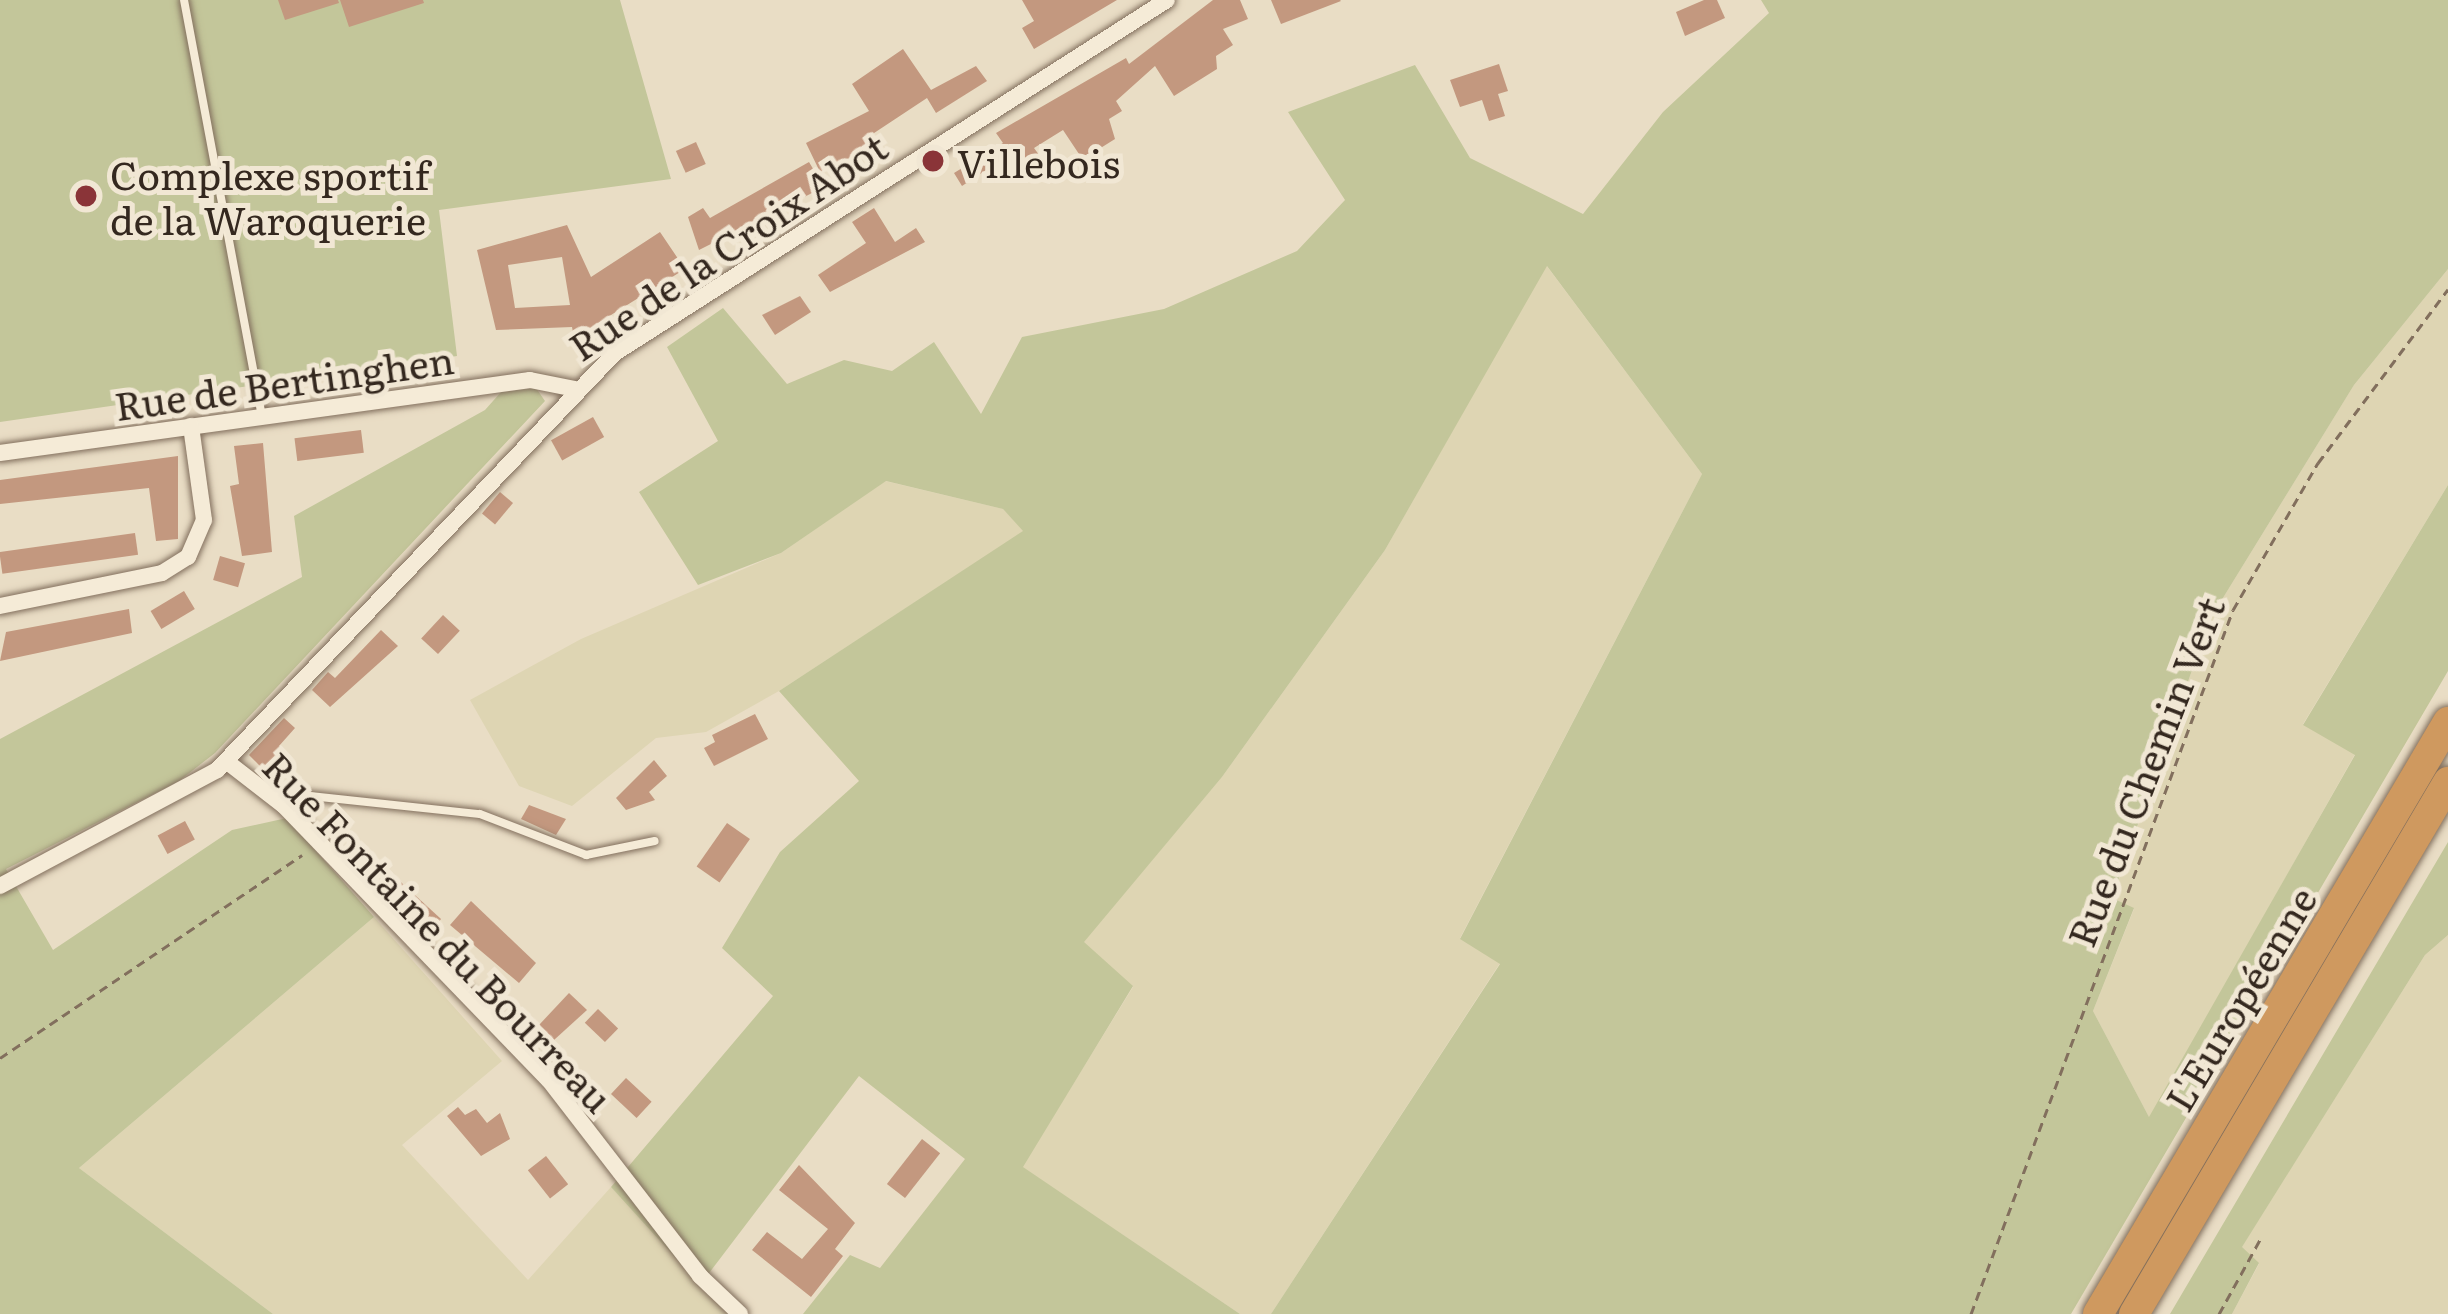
<!DOCTYPE html>
<meta charset="utf-8">
<style>
body{margin:0}
#map{position:relative;width:2448px;height:1314px;overflow:hidden;background:#e9ddc5;font-family:Literata,serif}
div>[style]{position:absolute}
[style*='--x']{left:calc(var(--x)*1px);top:calc(var(--y)*1px);width:calc(var(--w)*1px);rotate:calc(var(--a)*1deg)}
.farmland>*{inset:0;background:#ded5b3}
.green>*{inset:0;background:#c3c69a}
.building>*{inset:0;background:#c3987f;transform-origin:0 0}
.path>*{height:3px;margin-top:-1.5px;transform-origin:0;background:repeating-linear-gradient(90deg,#826f5d 0 9px,transparent 0 15px)}
.roads{filter:drop-shadow(0 0 3px #826f5d) drop-shadow(0 0 3px #826f5d)}
.lane>*{height:8px;margin:-4px;padding:0 4px;transform-origin:4px;border-radius:4px;background:#f5ebd7}
.street>*{height:16px;margin:-8px;padding:0 8px;transform-origin:8px;border-radius:8px;background:#f5ebd7}
.highway>*{height:30px;margin:-15px;padding:0 15px;transform-origin:15px;border-radius:15px;background:#cf995f}
.dots>*{width:33px;height:33px;translate:-50% -50%;box-sizing:border-box;border:6px solid #f1e7d4;border-radius:50%}
span{translate:-50% -50%;white-space:nowrap;text-align:center;line-height:1.15;-webkit-text-stroke:10px #f1e7d4;paint-order:stroke}
.poi-label{font-size:39px;color:#34281f}
.left{translate:0 -50%;text-align:left}
.street-label{font-size:39px;color:#34281f}
</style>
<div id="map">
<div class="farmland">
<div style="clip-path:polygon(1546px 265px,1702px 474px,1460px 938px,1500px 963px,1271px 1314px,1240px 1314px,1022px 1167px,1133px 987px,1083px 942px,1222px 777px,1385px 550px)"></div>
<div style="clip-path:polygon(2448px 269px,2448px 485px,2303px 724px,2355px 754px,2150px 1119px,2093px 1011px,2134px 909px,2112px 899px,2210px 619px,2354px 385px)"></div>
<div style="clip-path:polygon(885px 481px,1003px 509px,1024px 531px,779px 691px,706px 732px,656px 738px,572px 806px,519px 786px,470px 700px,581px 639px,781px 553px)"></div>
<div style="clip-path:polygon(374px 917px,502px 1061px,402px 1145px,528px 1280px,611px 1187px,733px 1314px,273px 1314px,79px 1168px)"></div>
<div style="clip-path:polygon(2448px 935px,2448px 1314px,2232px 1314px,2259px 1264px,2241px 1248px,2425px 955px)"></div>
</div>
<div class="green">
<div style="clip-path:polygon(0 0,620px 0,671px 179px,439px 210px,457px 356px,0 422px)"></div>
<div style="clip-path:polygon(1761px 0,2448px 0,2448px 269px,2354px 385px,2210px 619px,2112px 898px,2134px 908px,2093px 1011px,2149px 1117px,2355px 755px,2303px 725px,2448px 485px,2448px 671px,2071px 1314px,1271px 1314px,1500px 964px,1460px 939px,1702px 474px,1547px 266px,1385px 550px,1222px 777px,1084px 942px,1133px 986px,1023px 1167px,1240px 1314px,803px 1314px,850px 1255px,880px 1268px,965px 1159px,859px 1076px,700px 1285px,611px 1187px,773px 996px,722px 948px,780px 852px,859px 781px,779px 691px,1023px 531px,1003px 509px,886px 481px,781px 553px,698px 585px,639px 492px,718px 441px,667px 347px,723px 308px,787px 384px,844px 360px,892px 371px,934px 342px,981px 414px,1022px 337px,1164px 309px,1297px 251px,1345px 200px,1288px 112px,1415px 65px,1470px 158px,1583px 214px,1663px 112px,1769px 13px)"></div>
<div style="clip-path:polygon(536px 388px,545px 401px,215px 753px,179px 781px,6px 869px,53px 950px,232px 830px,287px 818px,374px 917px,79px 1168px,273px 1314px,0 1314px,0 739px,302px 577px,294px 516px,485px 410px,501px 392px)"></div>
<div style="clip-path:polygon(2448px 842px,2448px 935px,2425px 955px,2242px 1247px,2259px 1263px,2232px 1314px,2170px 1314px)"></div>
</div>
<div class="building">
<div style="clip-path:polygon(278px 0,338px 0,339px 3px,285px 20px)"></div>
<div style="clip-path:polygon(340px 0,423px 0,424px 3px,349px 27px)"></div>
<div style="clip-path:polygon(1022px 0,1117px 0,1034px 49px,1022px 28px,1034px 21px)"></div>
<div style="clip-path:polygon(1213px 0,1240px 0,1248px 19px,1223px 29px,1233px 45px,1216px 56px,1217px 69px,1174px 96px,1155px 66px,1116px 101px,1122px 111px,1109px 119px,1115px 139px,1099px 149px,1081px 157px,1063px 130px,1034px 148px,1042px 159px,1023px 172px,1010px 154px,962px 186px,954px 173px,1003px 143px,996px 133px,1126px 58px,1129px 64px)"></div>
<div style="clip-path:polygon(1271px 0,1340px 0,1341px 1px,1281px 24px)"></div>
<div style="clip-path:polygon(1704px 0,1717px 0,1725px 18px,1685px 36px,1676px 12px)"></div>
<div style="clip-path:polygon(903px 49px,931px 90px,976px 66px,987px 81px,936px 113px,927px 98px,865px 139px,871px 148px,820px 172px,806px 143px,869px 111px,852px 84px)"></div>
<div style="clip-path:polygon(1499px 64px,1508px 91px,1498px 94px,1505px 116px,1489px 121px,1482px 100px,1460px 107px,1450px 80px)"></div>
<div style="left:696px;top:142px;width:24px;height:22px;rotate:66deg"></div>
<div style="clip-path:polygon(809px 162px,824px 187px,699px 250px,688px 217px,703px 208px,710px 218px)"></div>
<div style="clip-path:polygon(874px 208px,895px 242px,916px 228px,925px 242px,830px 292px,818px 275px,866px 243px,852px 222px)"></div>
<div style="clip-path:polygon(evenodd,567px 225px,591px 277px,660px 232px,685px 269px,574px 338px,572px 327px,496px 330px,477px 250px,567px 225px,562px 257px,570px 305px,515px 308px,508px 265px,562px 257px)"></div>
<div style="clip-path:polygon(800px 296px,811px 312px,775px 335px,762px 315px)"></div>
<div style="left:593px;top:417px;width:23px;height:48px;rotate:61deg"></div>
<div style="left:361px;top:430px;width:23px;height:67px;rotate:83deg"></div>
<div style="clip-path:polygon(263px 443px,272px 552px,242px 556px,230px 486px,239px 484px,234px 446px)"></div>
<div style="clip-path:polygon(178px 456px,178px 539px,156px 541px,149px 488px,0 504px,0 480px)"></div>
<div style="left:500px;top:492px;width:17px;height:28px;rotate:40deg"></div>
<div style="left:135px;top:533px;width:22px;height:137px;rotate:82deg"></div>
<div style="left:220px;top:556px;width:26px;height:25px;rotate:16deg"></div>
<div style="left:184px;top:591px;width:21px;height:39px;rotate:59deg"></div>
<div style="clip-path:polygon(129px 609px,132px 633px,0 661px,6px 632px)"></div>
<div style="left:443px;top:615px;width:23px;height:32px;rotate:43deg"></div>
<div style="clip-path:polygon(381px 630px,398px 646px,330px 707px,312px 690px,328px 672px,335px 678px)"></div>
<div style="clip-path:polygon(755px 714px,768px 739px,714px 766px,704px 748px,715px 742px,712px 735px)"></div>
<div style="clip-path:polygon(284px 718px,295px 728px,279px 746px,288px 754px,268px 774px,249px 755px)"></div>
<div style="clip-path:polygon(654px 760px,667px 776px,649px 792px,655px 800px,626px 810px,616px 798px)"></div>
<div style="clip-path:polygon(529px 805px,566px 819px,556px 835px,521px 819px)"></div>
<div style="left:185px;top:821px;width:21px;height:31px;rotate:62deg"></div>
<div style="left:727px;top:823px;width:28px;height:53px;rotate:35deg"></div>
<div style="clip-path:polygon(391px 873px,441px 919px,428px 937px,379px 886px)"></div>
<div style="clip-path:polygon(471px 901px,536px 963px,519px 983px,450px 925px)"></div>
<div style="clip-path:polygon(569px 993px,587px 1010px,554px 1040px,539px 1025px)"></div>
<div style="left:598px;top:1009px;width:28px;height:19px;rotate:44deg"></div>
<div style="left:626px;top:1078px;width:35px;height:22px;rotate:43deg"></div>
<div style="clip-path:polygon(458px 1107px,465px 1115px,476px 1109px,487px 1123px,500px 1113px,510px 1139px,481px 1156px,447px 1116px)"></div>
<div style="left:922px;top:1139px;width:23px;height:57px;rotate:38deg"></div>
<div style="left:546px;top:1156px;width:36px;height:23px;rotate:52deg"></div>
<div style="clip-path:polygon(799px 1165px,855px 1223px,835px 1249px,843px 1256px,811px 1297px,752px 1250px,767px 1232px,802px 1259px,828px 1229px,779px 1190px)"></div>
</div>
<div class="path">
<div style="--x:0;--y:1058;--w:364;--a:-33.9"></div>
<div style="--x:1971;--y:1314;--w:751;--a:-69.59"></div>
<div style="--x:2233;--y:610;--w:170;--a:-60"></div>
<div style="--x:2318;--y:463;--w:217;--a:-53.2"></div>
<div style="--x:2219;--y:1314;--w:89;--a:-61.1"></div>
</div>
<div class="roads">
<div class="lane">
<div style="--x:184;--y:0;--w:423;--a:79.4"></div>
<div style="--x:273;--y:792;--w:208;--a:6.1"></div>
<div style="--x:480;--y:814;--w:114;--a:21.1"></div>
<div style="--x:586;--y:855;--w:70;--a:-11.5"></div>
</div>
<div class="street">
<div style="--x:0;--y:453;--w:535;--a:-7.84"></div>
<div style="--x:530;--y:380;--w:46;--a:11.3"></div>
<div style="--x:0;--y:606;--w:165;--a:-11.5"></div>
<div style="--x:162;--y:573;--w:31;--a:-32"></div>
<div style="--x:188;--y:557;--w:40;--a:-66.6"></div>
<div style="--x:204;--y:520;--w:95;--a:-97.9"></div>
<div style="--x:226;--y:761;--w:73;--a:37.8"></div>
<div style="--x:284;--y:806;--w:380;--a:46"></div>
<div style="--x:548;--y:1079;--w:249;--a:52.3"></div>
<div style="--x:700;--y:1276;--w:55;--a:43.5"></div>
<div style="--x:0;--y:886;--w:246;--a:-28.1"></div>
<div style="--x:217;--y:770;--w:576;--a:-46.34"></div>
<div style="--x:615;--y:353;--w:655;--a:-32.6"></div>
</div>
<div class="highway">
<div style="--x:2098;--y:1314;--w:688;--a:-59.41"></div>
<div style="--x:2134;--y:1314;--w:618;--a:-59.45"></div>
</div>
</div>
<div class="dots">
<div style="left:933px;top:161px;background:#8a3438"></div>
<div style="left:86px;top:196px;background:#8a3438"></div>
</div>
<div class="poi-label">
<span class="left" style="left:957px;top:161px">Villebois</span>
<span class="left" style="left:110px;top:196px">Complexe sportif<br>de la Waroquerie</span>
</div>
<div class="street-label">
<span style="left:727px;top:245px;rotate:-34deg">Rue de la Croix Abot</span>
<span style="left:284px;top:381px;rotate:-8deg">Rue de Bertinghen</span>
<span style="left:2144px;top:771px;rotate:-69deg">Rue du Chemin Vert</span>
<span style="left:439px;top:931px;rotate:46deg">Rue Fontaine du Bourreau</span>
<span style="left:2239px;top:998px;rotate:-59deg">L'Européenne</span>
</div>
</div>
